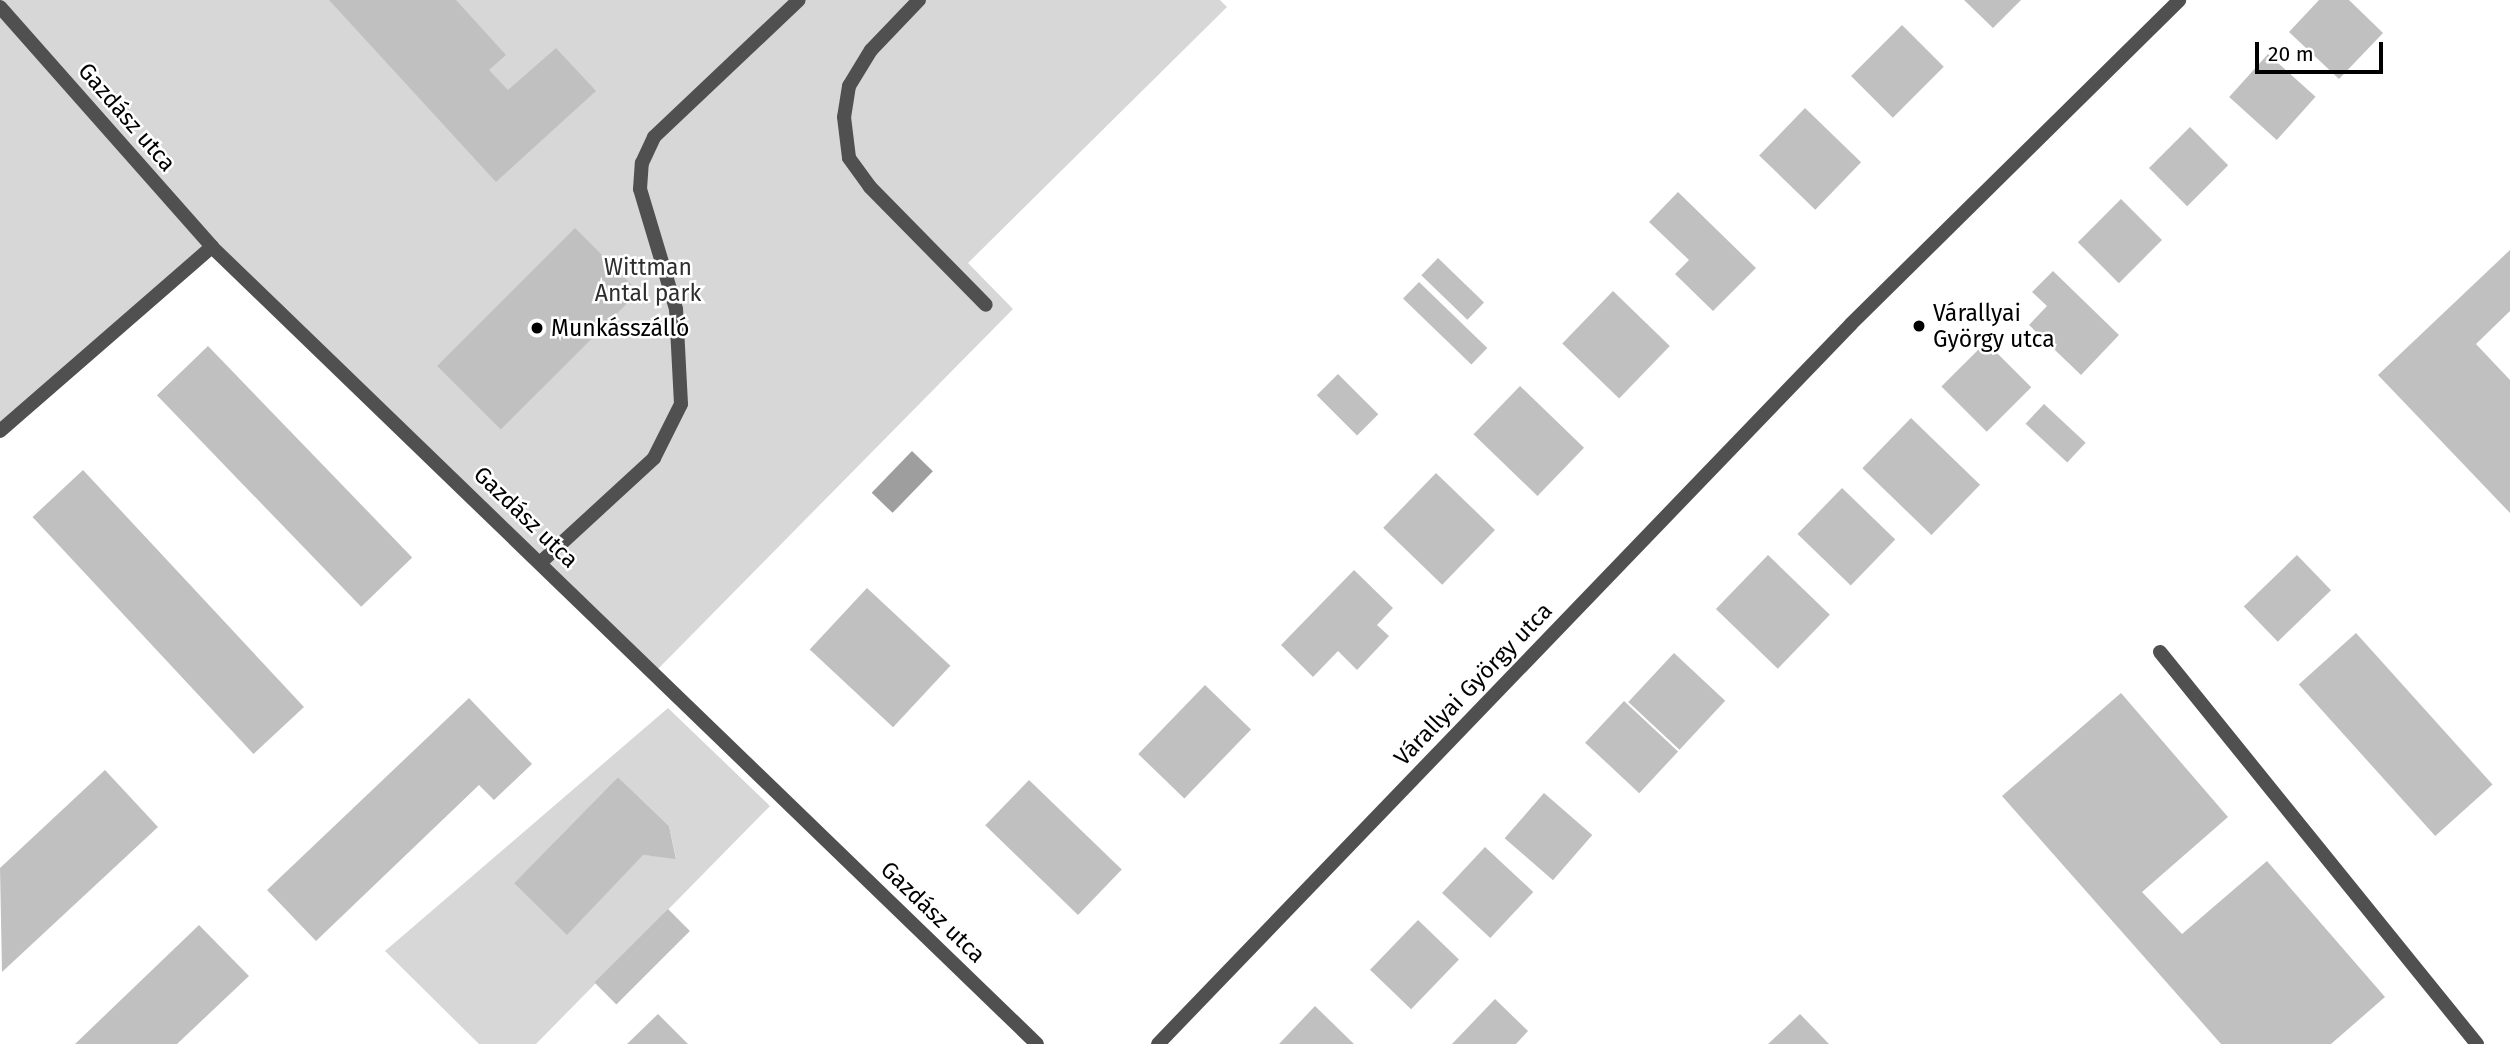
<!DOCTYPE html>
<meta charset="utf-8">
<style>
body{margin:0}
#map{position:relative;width:2510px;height:1044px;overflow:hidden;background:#fff;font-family:"Fira Sans",sans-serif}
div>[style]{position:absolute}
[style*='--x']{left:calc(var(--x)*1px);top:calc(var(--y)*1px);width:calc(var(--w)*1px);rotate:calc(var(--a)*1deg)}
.green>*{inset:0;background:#d7d7d7}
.water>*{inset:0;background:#9e9e9e;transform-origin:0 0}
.building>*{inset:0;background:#c0c0c0;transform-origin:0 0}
.lane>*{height:14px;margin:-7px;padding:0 7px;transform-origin:7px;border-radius:7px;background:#505050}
.street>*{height:14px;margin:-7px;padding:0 7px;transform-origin:7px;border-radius:7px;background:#505050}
.dots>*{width:19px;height:19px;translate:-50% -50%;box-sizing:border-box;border:4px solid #fff;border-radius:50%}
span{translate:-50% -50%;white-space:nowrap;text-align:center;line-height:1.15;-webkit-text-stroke:5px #fff;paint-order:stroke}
.street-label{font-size:23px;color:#000}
.park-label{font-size:23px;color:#2e2e2e}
.poi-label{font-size:23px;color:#000}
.left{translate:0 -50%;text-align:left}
.scale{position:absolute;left:2255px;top:42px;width:128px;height:32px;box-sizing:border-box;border:4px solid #000;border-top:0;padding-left:9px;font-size:21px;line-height:24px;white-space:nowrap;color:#000;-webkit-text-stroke:5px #fff;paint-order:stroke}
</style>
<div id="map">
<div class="green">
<div style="clip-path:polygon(0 0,1220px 0,1227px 7px,968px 263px,1013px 309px,654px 673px,212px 247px,0 431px)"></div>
<div style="clip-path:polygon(evenodd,668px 708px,770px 806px,536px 1044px,479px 1044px,385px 951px,668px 708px,618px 777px,669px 826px,676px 858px,643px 855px,514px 883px,618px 777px)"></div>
</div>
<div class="water">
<div style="left:912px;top:451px;width:29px;height:58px;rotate:44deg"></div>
</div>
<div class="building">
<div style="clip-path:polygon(329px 0,456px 0,506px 55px,489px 70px,508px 90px,556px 48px,596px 91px,496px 182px)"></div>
<div style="clip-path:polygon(1964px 0,2021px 0,1993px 28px)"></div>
<div style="clip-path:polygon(2319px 0,2349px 0,2383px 33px,2339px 79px,2289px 32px)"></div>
<div style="left:1902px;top:25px;width:59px;height:72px;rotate:45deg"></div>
<div style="left:2268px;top:54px;width:64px;height:58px;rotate:42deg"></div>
<div style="left:1805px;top:108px;width:78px;height:66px;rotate:44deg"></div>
<div style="left:2190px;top:127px;width:54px;height:58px;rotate:45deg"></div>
<div style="clip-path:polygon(1678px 192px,1756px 268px,1713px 311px,1675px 274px,1689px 260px,1649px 222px)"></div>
<div style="left:2121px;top:199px;width:58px;height:61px;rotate:45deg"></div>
<div style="left:575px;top:228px;width:90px;height:195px;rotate:45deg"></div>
<div style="clip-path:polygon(2510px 250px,2510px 311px,2476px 344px,2510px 380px,2510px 513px,2378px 375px)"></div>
<div style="left:1438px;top:258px;width:64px;height:24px;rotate:44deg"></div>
<div style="clip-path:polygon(2053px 271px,2119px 335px,2081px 375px,2029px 325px,2047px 306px,2032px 292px)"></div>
<div style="left:1419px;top:282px;width:95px;height:23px;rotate:44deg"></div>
<div style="left:1613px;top:291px;width:79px;height:73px;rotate:44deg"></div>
<div style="left:1986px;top:342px;width:64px;height:63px;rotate:45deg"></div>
<div style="left:208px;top:346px;width:294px;height:71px;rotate:46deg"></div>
<div style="left:1338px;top:374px;width:57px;height:30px;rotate:45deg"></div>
<div style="left:1520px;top:386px;width:89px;height:67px;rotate:44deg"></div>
<div style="left:2044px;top:404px;width:57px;height:27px;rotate:43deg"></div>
<div style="left:1911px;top:418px;width:96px;height:70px;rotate:44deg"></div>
<div style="left:83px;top:470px;width:324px;height:69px;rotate:47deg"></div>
<div style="left:1436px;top:473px;width:82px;height:76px;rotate:44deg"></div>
<div style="left:1842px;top:488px;width:74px;height:64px;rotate:44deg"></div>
<div style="left:1768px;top:555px;width:86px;height:75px;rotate:44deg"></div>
<div style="left:2297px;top:555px;width:49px;height:74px;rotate:46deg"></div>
<div style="clip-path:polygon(1354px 570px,1393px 608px,1377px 625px,1389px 636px,1357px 670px,1338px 651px,1313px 677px,1281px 645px)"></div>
<div style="left:867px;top:588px;width:114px;height:84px;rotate:43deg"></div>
<div style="left:2356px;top:633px;width:204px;height:77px;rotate:48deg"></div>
<div style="left:1674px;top:653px;width:70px;height:67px;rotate:43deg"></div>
<div style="left:1205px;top:685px;width:64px;height:96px;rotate:44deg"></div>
<div style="clip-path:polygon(2121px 693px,2228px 817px,2142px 892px,2182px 934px,2267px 861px,2385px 997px,2331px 1044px,2221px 1044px,2002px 796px)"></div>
<div style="clip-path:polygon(469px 698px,532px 764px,494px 800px,479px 785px,316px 941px,267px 890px)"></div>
<div style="left:1624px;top:701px;width:74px;height:57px;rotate:43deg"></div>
<div style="clip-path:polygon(105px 770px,158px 827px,2px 972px,0 868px)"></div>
<div style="clip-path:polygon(618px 777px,669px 826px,676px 859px,643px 855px,567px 935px,514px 883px)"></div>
<div style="left:1029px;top:780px;width:129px;height:63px;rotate:44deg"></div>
<div style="left:1544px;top:793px;width:64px;height:60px;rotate:41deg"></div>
<div style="left:1485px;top:847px;width:66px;height:63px;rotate:43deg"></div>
<div style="left:668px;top:909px;width:31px;height:104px;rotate:45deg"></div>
<div style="left:1418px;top:920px;width:57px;height:69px;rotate:44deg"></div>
<div style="clip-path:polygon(199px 925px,249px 976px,177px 1044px,75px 1044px)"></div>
<div style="clip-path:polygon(1495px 999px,1528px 1031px,1516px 1044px,1452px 1044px)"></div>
<div style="clip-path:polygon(1315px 1006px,1354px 1044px,1279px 1044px)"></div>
<div style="clip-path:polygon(658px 1014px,688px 1044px,627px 1044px)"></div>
<div style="clip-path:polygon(1800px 1014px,1829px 1044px,1768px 1044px)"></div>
</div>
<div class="lane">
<div style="--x:0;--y:7;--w:320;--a:48.5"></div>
<div style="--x:540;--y:563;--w:155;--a:-42.6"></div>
<div style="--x:654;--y:458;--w:60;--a:-63.4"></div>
<div style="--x:681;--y:404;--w:95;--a:-93"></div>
<div style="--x:676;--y:309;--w:125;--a:-106.7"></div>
<div style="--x:640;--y:189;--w:26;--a:-86"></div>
<div style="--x:642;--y:163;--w:29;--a:-65"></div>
<div style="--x:654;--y:137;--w:199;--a:-43.4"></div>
<div style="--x:2160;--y:652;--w:504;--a:51.04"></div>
</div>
<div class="street">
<div style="--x:919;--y:0;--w:69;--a:133.8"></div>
<div style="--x:871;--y:50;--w:42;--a:121.4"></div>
<div style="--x:849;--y:86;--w:31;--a:99"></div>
<div style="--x:844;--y:117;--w:41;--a:83"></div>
<div style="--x:849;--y:158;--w:36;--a:54"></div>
<div style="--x:870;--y:187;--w:165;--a:45.5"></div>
<div style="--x:0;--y:431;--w:281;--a:-41"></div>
<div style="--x:212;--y:247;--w:1147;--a:44.01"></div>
<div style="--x:1158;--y:1044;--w:999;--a:-46.09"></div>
<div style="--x:1851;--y:324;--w:461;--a:-44.6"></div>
</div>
<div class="dots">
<div style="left:1919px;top:326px;background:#000"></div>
<div style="left:537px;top:328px;background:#000"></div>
</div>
<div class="street-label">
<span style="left:127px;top:117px;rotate:49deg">Gazdász utca</span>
<span style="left:526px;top:517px;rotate:44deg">Gazdász utca</span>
<span style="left:1473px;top:684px;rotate:-46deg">Várallyai György utca</span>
<span style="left:933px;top:912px;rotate:44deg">Gazdász utca</span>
</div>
<div class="park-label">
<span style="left:648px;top:280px">Wittman<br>Antal park</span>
</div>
<div class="poi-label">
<span class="left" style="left:1933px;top:326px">Várallyai<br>György utca</span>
<span class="left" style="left:551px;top:328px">Munkásszálló</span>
</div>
<div class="scale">20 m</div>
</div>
